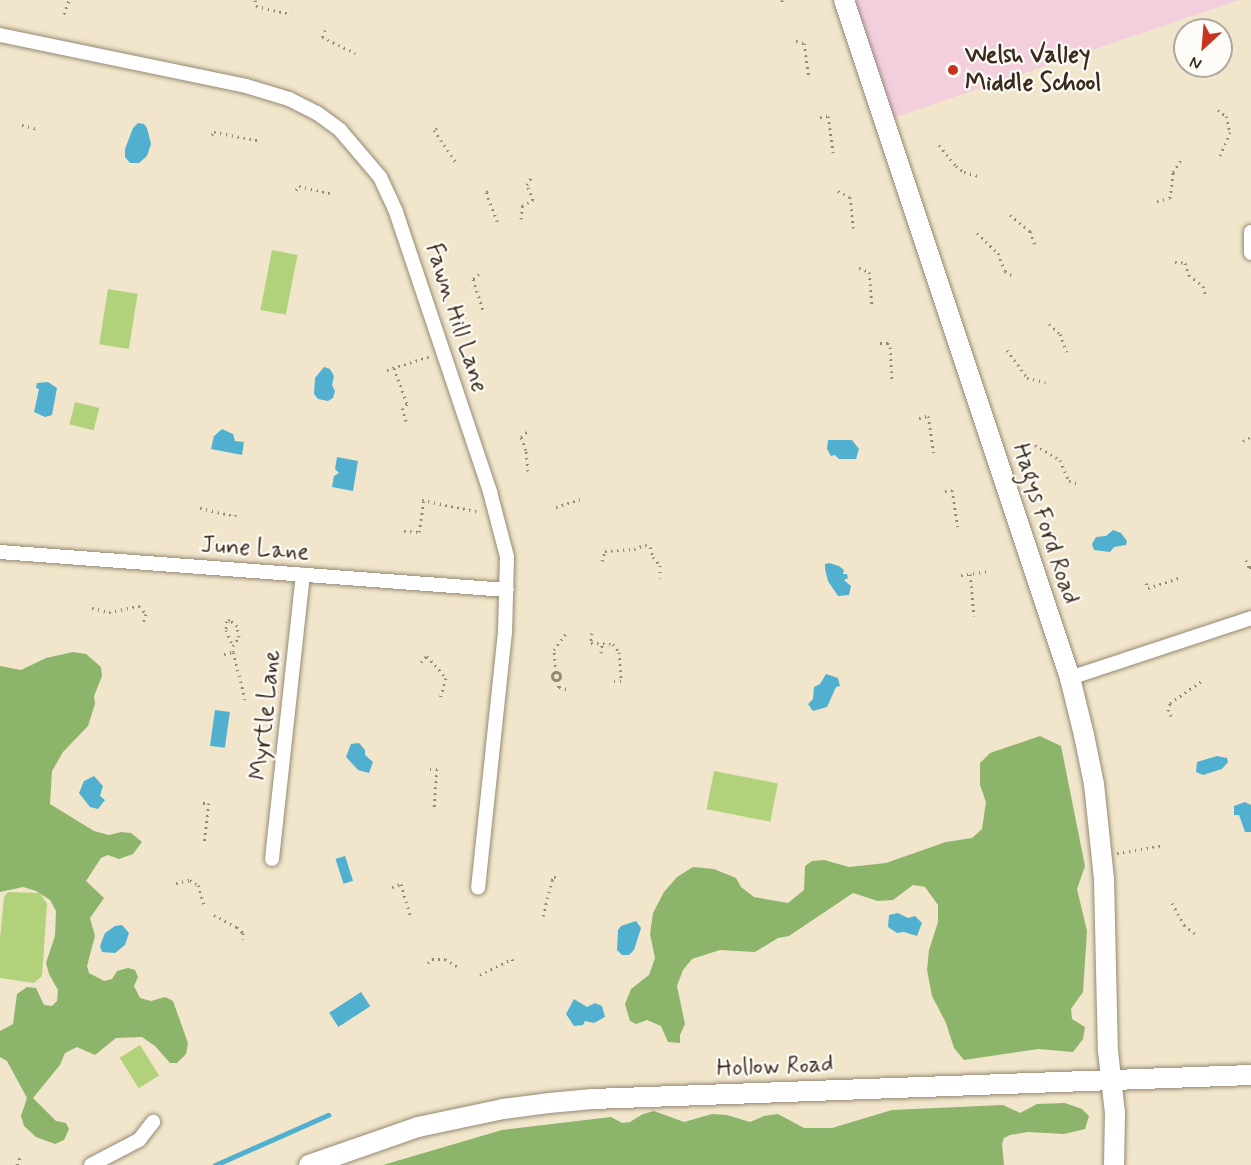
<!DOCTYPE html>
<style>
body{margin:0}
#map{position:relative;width:1251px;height:1165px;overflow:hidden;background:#f1e6cb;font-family:Mynerve,sans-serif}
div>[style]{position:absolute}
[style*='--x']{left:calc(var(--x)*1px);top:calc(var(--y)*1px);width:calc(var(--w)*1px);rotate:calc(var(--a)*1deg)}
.built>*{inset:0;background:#f3cfde}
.green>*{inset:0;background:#b1d27a;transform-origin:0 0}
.forest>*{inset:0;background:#8cb46a}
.water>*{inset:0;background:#51b0d0;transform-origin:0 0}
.stream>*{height:5px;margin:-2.5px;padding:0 2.5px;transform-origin:2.5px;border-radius:2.5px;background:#51b0d0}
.path>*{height:3px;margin-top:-1.5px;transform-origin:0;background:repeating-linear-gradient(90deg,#968874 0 1.5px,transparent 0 6px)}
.path>.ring{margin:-1.5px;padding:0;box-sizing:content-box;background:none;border:3px solid #968874;border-radius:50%}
.roads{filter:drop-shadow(0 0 2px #968874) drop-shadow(0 0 2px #968874)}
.street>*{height:14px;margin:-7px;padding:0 7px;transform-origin:7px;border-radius:7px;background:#fff}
.secondary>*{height:20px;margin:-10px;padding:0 10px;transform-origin:10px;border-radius:10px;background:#fff}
.dots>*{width:16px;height:16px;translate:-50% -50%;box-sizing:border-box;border:3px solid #fdfcf7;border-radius:50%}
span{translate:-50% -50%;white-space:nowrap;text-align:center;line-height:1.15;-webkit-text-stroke:4.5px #fdfcf7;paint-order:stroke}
.poi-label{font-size:24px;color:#3b2a1e;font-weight:700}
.left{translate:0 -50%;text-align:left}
.street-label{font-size:24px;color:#3b2a1e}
.north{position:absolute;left:1173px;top:18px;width:60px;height:60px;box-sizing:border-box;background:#fdfcf7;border:2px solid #afa8a0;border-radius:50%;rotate:206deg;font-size:16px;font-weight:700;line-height:24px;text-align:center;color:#3b2a1e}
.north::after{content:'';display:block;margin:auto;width:21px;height:27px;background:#c8321e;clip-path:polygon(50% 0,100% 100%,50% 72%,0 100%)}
</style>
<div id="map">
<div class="built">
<div style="clip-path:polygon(852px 0,1239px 0,890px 119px)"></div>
</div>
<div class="green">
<div style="left:272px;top:250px;width:26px;height:61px;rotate:11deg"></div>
<div style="left:108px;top:289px;width:30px;height:56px;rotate:9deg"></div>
<div style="left:75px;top:402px;width:25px;height:23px;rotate:14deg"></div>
<div style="left:714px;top:771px;width:65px;height:39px;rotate:11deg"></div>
<div style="clip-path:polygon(8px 892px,40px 893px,47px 904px,42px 976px,34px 983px,0 978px,0 938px,4px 897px)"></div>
<div style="left:140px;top:1045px;width:36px;height:24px;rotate:58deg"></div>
</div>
<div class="forest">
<div style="clip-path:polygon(73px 652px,86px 654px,101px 667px,102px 676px,94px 696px,95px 704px,88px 726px,63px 752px,52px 771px,50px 804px,94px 831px,109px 835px,121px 832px,131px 833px,142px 842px,133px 854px,119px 859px,108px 855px,101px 858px,86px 881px,104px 898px,90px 918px,95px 936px,87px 966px,89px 973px,104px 981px,112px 979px,117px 971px,128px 968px,135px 970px,138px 977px,134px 986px,140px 998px,151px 1001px,165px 997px,173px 1001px,188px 1043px,186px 1054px,177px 1063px,170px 1063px,155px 1046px,142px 1037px,116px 1038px,95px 1055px,77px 1047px,65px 1053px,60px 1065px,33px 1098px,56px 1121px,66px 1123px,69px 1129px,64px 1140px,55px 1144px,36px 1137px,24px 1126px,21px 1116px,27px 1098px,7px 1061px,0 1057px,0 1031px,13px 1024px,17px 994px,27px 987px,36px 988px,44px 1005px,52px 1006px,57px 1001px,58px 990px,49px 974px,46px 963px,55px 936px,56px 911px,50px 900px,36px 891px,23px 887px,0 892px,0 666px,21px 670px,46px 658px)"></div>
<div style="clip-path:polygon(1040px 736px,1061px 746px,1085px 866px,1077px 889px,1087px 931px,1083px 992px,1071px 1009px,1072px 1019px,1085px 1027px,1083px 1039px,1073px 1052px,1038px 1049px,964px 1060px,954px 1048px,946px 1023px,932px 996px,927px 970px,929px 950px,938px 922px,938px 905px,925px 887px,913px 885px,893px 900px,878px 901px,853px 893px,789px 936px,778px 938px,755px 952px,720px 950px,692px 959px,683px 970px,677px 986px,685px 1024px,680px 1035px,680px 1043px,668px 1042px,661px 1026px,647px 1020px,636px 1024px,630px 1021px,625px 1004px,631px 989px,649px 975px,655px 958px,650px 934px,653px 913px,664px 892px,677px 877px,693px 867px,714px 869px,736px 878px,741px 887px,754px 897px,788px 903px,804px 890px,805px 866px,812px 861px,824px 860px,849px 867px,886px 863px,946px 842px,972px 838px,982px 829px,986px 802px,980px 785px,980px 763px,990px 753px)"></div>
<div style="clip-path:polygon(1065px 1103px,1082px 1109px,1089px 1116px,1085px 1129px,1064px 1134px,1028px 1132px,1010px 1135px,1004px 1138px,1002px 1144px,1004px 1165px,383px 1165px,502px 1130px,611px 1117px,622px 1123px,630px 1122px,643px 1114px,654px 1111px,684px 1122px,712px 1114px,727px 1115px,750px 1122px,764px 1116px,778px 1114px,804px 1128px,832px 1128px,892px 1110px,1003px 1105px,1020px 1113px,1037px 1104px)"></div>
</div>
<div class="water">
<div style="clip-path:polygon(138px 123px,144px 124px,147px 128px,151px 144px,147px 156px,139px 163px,130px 163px,125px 157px,125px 149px,133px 128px)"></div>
<div style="clip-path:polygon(324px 367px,330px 369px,334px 376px,332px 385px,335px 391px,333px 398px,328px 401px,318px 399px,314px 394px,315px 378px)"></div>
<div style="clip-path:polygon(48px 382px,57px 388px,52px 415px,45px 417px,34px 412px,39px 389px,36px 388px,37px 383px)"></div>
<div style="clip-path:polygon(222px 429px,233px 434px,235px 441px,244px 442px,242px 455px,211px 449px,214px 436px)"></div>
<div style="clip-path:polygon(828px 440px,852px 440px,859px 449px,856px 459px,839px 459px,835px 455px,831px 456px,827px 449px)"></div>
<div style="clip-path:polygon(337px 457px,358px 461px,353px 491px,332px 487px,334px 476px,339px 473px,335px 469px)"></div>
<div style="clip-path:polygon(1113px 530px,1121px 533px,1127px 541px,1126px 545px,1114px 547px,1110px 552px,1094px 550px,1092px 544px,1096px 537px,1106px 536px)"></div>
<div style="clip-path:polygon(829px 563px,839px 566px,844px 570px,843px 574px,847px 574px,848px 578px,844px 580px,851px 586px,849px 595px,838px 596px,828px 581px,825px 569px,825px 564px)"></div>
<div style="clip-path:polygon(826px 674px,838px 678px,840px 686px,836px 687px,827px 707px,813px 711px,808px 704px,813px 699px,814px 687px,820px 684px)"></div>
<div style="left:215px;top:710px;width:15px;height:36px;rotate:8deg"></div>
<div style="clip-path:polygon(359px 743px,365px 750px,365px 755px,373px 762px,369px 773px,358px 770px,346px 757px,351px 744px)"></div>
<div style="clip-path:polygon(1217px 756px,1227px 758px,1228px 762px,1222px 769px,1203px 775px,1196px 772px,1197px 762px)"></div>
<div style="clip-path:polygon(94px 776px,103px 786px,100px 796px,105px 800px,98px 809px,90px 807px,79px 793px,84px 781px)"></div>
<div style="clip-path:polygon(1245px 802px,1251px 805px,1251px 832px,1245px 832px,1239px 815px,1234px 815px,1234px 806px)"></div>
<div style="left:345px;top:856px;width:26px;height:10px;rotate:72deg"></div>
<div style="clip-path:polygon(898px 913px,908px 918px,915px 916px,922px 923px,917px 936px,904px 932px,897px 933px,888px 927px,889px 915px)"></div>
<div style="clip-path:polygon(636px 921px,641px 928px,634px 950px,629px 955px,622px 955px,617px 950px,618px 930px,621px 926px)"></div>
<div style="clip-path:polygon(122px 925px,129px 933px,125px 945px,115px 953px,102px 952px,100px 946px,105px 933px,115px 926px)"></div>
<div style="left:361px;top:992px;width:17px;height:38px;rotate:57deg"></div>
<div style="clip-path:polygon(574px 999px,587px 1007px,595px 1003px,602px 1006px,605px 1017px,594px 1023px,585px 1021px,583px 1025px,574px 1026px,566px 1014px)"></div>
</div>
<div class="stream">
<div style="--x:215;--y:1165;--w:124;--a:-23.9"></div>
</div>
<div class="path">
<div style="--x:255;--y:0;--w:6;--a:81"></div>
<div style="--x:256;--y:6;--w:36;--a:13"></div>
<div style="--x:782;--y:0;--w:2;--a:90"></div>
<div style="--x:64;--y:14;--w:15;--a:-70"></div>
<div style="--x:325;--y:30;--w:8;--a:113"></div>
<div style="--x:322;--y:37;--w:37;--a:26"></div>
<div style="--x:796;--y:41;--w:8;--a:14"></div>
<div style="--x:804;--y:43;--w:35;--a:82"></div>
<div style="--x:1218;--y:110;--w:10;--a:37"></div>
<div style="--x:1226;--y:116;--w:16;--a:76"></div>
<div style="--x:1230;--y:132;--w:28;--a:113"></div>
<div style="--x:820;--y:117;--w:8;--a:-7"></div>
<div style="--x:828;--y:116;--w:37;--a:82"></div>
<div style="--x:22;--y:125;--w:16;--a:14"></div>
<div style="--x:437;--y:128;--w:4;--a:146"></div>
<div style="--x:434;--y:130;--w:40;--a:56"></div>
<div style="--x:212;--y:135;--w:4;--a:-56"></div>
<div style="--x:214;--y:132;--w:44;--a:10.5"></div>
<div style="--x:939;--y:145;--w:27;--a:51"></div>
<div style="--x:956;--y:166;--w:10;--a:37"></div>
<div style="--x:964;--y:172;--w:16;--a:15"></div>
<div style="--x:296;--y:190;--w:5;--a:-53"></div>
<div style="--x:299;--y:186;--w:35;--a:13"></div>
<div style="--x:488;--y:191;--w:2;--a:153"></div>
<div style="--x:486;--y:192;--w:36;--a:69"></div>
<div style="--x:838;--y:191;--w:13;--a:27"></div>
<div style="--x:850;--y:197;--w:31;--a:84"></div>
<div style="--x:1157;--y:201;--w:13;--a:-13"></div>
<div style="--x:1170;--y:198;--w:26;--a:-83"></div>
<div style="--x:1173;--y:172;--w:14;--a:-56"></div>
<div style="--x:1010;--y:215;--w:26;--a:39"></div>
<div style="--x:1030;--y:231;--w:15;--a:70"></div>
<div style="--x:521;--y:219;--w:13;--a:-86"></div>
<div style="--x:522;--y:206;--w:13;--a:-29"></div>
<div style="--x:533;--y:200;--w:16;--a:-112"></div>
<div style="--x:527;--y:185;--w:8;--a:-60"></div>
<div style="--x:977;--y:233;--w:29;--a:44"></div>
<div style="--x:998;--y:253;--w:19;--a:69"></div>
<div style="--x:1005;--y:271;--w:9;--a:32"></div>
<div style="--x:1175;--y:262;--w:10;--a:6"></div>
<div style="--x:1185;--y:263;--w:13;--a:72"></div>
<div style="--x:1189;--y:275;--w:18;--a:38"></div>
<div style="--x:1203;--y:286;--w:11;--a:75"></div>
<div style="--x:859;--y:268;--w:11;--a:22"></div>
<div style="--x:869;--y:272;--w:33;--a:85"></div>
<div style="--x:479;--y:274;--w:8;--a:140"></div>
<div style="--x:473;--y:279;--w:36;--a:72"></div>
<div style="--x:1049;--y:324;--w:15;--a:42"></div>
<div style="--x:1060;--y:334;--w:19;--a:69"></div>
<div style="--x:880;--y:343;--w:8;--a:0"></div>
<div style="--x:888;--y:343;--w:4;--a:63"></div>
<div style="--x:890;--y:347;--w:33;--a:87"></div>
<div style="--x:1007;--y:350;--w:34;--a:54"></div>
<div style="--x:1027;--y:378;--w:19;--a:12"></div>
<div style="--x:394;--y:368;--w:38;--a:70"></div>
<div style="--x:407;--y:404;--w:6;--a:141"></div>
<div style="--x:402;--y:408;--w:16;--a:72"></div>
<div style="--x:387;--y:370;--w:45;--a:-18"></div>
<div style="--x:919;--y:418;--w:9;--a:-13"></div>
<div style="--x:928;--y:416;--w:37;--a:81"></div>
<div style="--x:1243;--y:441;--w:9;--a:-27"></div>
<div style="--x:1035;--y:445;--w:29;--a:31"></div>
<div style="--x:1060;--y:460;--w:23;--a:67"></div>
<div style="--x:1069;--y:481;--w:11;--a:15"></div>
<div style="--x:528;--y:471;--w:21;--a:-95"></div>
<div style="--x:526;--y:450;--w:14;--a:-111"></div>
<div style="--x:521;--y:437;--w:12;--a:-42"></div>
<div style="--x:945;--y:491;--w:7;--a:-8"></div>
<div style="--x:952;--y:490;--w:37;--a:81"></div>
<div style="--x:422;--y:500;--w:59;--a:11.7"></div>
<div style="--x:556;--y:507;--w:25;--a:-18"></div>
<div style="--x:200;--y:508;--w:36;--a:13"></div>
<div style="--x:235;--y:516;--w:4;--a:-76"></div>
<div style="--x:404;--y:531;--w:15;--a:4"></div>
<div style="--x:419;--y:532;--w:31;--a:-81"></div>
<div style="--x:1246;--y:560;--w:8;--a:67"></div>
<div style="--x:1249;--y:567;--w:2;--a:0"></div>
<div style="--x:602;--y:561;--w:10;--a:-73"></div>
<div style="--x:605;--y:551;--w:29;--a:-4"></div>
<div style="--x:634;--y:549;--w:12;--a:-20"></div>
<div style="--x:645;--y:545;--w:5;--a:22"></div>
<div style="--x:650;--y:547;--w:10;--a:73"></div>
<div style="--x:653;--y:557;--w:11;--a:49"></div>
<div style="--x:660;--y:565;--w:13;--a:90"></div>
<div style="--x:970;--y:574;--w:42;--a:84.6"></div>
<div style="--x:961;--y:575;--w:29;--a:-8"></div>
<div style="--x:1146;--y:583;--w:5;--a:68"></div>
<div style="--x:1148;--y:588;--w:36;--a:-18"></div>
<div style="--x:92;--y:608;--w:17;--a:13"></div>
<div style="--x:109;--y:612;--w:31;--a:-11"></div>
<div style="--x:139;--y:606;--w:11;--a:49"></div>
<div style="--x:146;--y:614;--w:9;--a:108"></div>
<div style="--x:592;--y:633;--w:10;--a:96"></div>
<div style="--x:591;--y:643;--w:22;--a:3"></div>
<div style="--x:613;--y:644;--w:10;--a:53"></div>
<div style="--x:619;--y:652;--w:29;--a:86"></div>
<div style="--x:621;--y:681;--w:11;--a:180"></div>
<div style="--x:233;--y:652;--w:6;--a:-90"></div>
<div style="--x:233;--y:646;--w:11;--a:-56"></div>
<div style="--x:239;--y:637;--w:11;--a:-100"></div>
<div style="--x:237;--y:626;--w:9;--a:-139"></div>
<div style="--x:230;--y:620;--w:3;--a:162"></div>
<div style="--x:227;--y:621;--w:9;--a:96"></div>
<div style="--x:226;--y:630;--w:17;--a:66"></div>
<div style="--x:601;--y:653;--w:10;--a:-84"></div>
<div style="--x:224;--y:654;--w:9;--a:-13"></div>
<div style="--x:233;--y:652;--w:49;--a:75.7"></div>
<div style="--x:421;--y:662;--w:8;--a:-45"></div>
<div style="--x:427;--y:656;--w:29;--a:49"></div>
<div style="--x:446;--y:678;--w:22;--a:106"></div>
<div class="ring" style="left:552px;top:672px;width:5px;height:5px"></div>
<div style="--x:556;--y:672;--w:22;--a:-95"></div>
<div style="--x:554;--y:650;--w:24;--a:-55"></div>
<div style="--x:556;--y:680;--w:8;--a:67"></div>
<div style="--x:559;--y:687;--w:8;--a:14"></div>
<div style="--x:1171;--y:716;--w:6;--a:-121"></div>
<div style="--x:1168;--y:711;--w:8;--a:-76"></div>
<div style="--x:1170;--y:703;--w:38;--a:-35"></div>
<div style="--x:430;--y:769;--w:7;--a:0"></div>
<div style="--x:437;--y:769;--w:41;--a:94.2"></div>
<div style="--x:203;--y:803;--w:6;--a:0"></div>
<div style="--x:209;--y:803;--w:39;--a:97"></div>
<div style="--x:1117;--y:853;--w:44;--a:-9.2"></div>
<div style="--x:176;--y:883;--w:14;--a:-12"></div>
<div style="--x:190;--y:880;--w:9;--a:32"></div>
<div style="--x:198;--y:885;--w:21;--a:73"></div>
<div style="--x:392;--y:887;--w:9;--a:-18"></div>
<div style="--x:401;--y:884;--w:35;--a:74"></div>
<div style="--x:1172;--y:903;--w:25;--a:61"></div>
<div style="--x:1184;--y:925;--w:16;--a:38"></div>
<div style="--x:214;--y:915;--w:26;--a:28"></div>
<div style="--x:237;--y:927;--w:8;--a:45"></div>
<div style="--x:243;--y:933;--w:6;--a:90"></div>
<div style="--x:543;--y:916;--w:37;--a:-76"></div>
<div style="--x:552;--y:880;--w:4;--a:-56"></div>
<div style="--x:554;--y:877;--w:6;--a:9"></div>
<div style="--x:428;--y:963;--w:6;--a:-45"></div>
<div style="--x:432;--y:959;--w:13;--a:0"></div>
<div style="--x:445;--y:959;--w:17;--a:31"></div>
<div style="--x:480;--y:975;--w:36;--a:-27"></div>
<div style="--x:512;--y:959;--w:5;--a:68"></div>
<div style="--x:17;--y:1165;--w:9;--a:-69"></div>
</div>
<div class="roads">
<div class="street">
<div style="--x:0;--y:35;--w:251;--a:11.7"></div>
<div style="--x:246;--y:86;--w:45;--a:16.8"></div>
<div style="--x:289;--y:99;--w:31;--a:27"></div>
<div style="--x:317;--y:113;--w:29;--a:36"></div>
<div style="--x:340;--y:130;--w:62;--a:49.6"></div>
<div style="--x:380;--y:177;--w:38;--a:65"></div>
<div style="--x:396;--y:212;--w:295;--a:71.4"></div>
<div style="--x:490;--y:492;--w:67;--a:75.3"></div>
<div style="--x:507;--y:557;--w:75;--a:91.5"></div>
<div style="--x:505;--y:632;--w:257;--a:96"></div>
<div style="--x:1251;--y:232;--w:21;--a:90"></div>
<div style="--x:0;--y:552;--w:508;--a:4.29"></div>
<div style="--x:1070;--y:678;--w:191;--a:-18.3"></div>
<div style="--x:272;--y:859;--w:286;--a:-83.8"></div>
<div style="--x:91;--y:1165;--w:54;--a:-27.5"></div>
<div style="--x:139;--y:1140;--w:23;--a:-52"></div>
</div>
<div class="secondary">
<div style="--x:844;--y:0;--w:715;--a:71.57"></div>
<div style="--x:1070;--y:678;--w:59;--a:76.2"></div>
<div style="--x:1084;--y:735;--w:50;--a:78.5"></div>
<div style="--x:1094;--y:784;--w:96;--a:84"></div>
<div style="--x:1104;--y:879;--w:172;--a:88.7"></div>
<div style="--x:1108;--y:1051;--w:62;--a:83.6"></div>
<div style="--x:1115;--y:1113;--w:52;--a:91.1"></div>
<div style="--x:309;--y:1165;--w:115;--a:-19.2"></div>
<div style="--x:418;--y:1127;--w:87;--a:-12"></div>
<div style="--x:503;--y:1109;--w:46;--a:-7.4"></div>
<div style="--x:549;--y:1103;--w:44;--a:-5.2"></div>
<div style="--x:593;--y:1099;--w:658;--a:-2.09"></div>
</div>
</div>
<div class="dots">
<div style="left:953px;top:70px;background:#c8321e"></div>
</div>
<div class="poi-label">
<span class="left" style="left:965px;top:70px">Welsh Valley<br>Middle School</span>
</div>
<div class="street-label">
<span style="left:456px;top:318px;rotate:72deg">Fawn Hill Lane</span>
<span style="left:1045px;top:524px;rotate:72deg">Hagys Ford Road</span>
<span style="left:255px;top:549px;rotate:4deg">June Lane</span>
<span style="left:266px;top:715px;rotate:-84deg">Myrtle Lane</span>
<span style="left:775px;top:1067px;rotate:-2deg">Hollow Road</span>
</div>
<div class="north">N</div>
</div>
